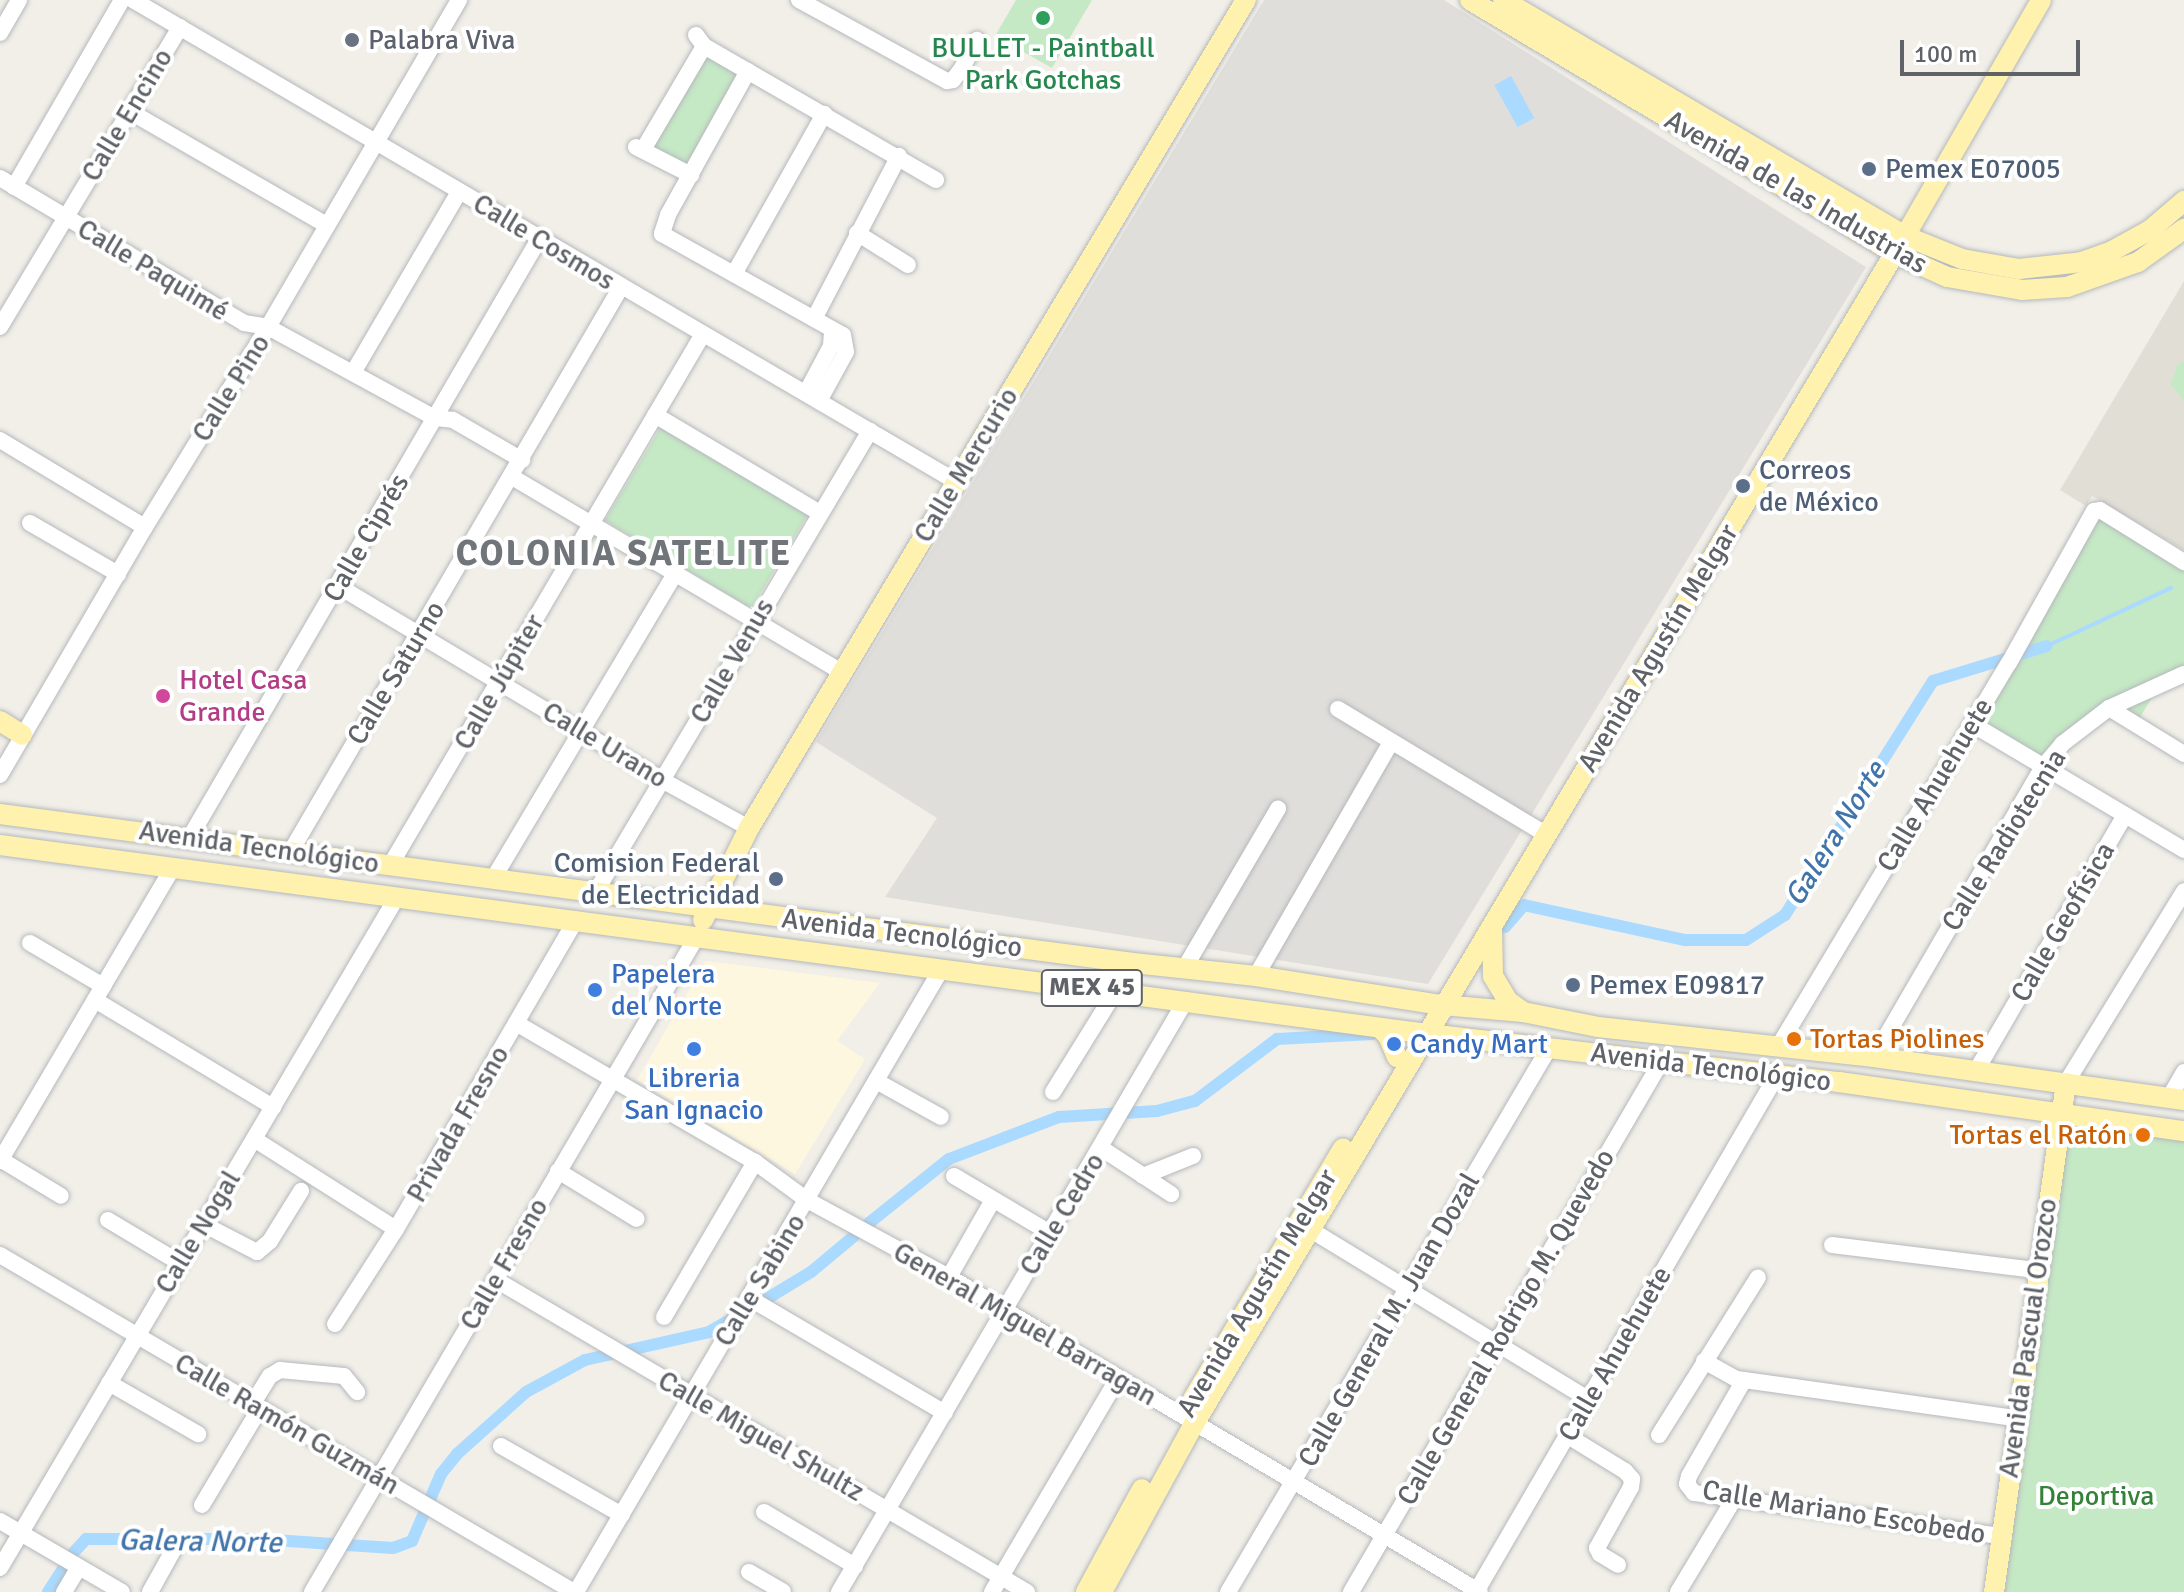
<!DOCTYPE html>
<meta charset="utf-8">
<style>
body{margin:0}
#map{position:relative;width:2184px;height:1592px;overflow:hidden;background:#f1efe8;font-family:Signika,sans-serif}
div>[style]{position:absolute}
[style*='--x']{left:calc(var(--x)*1px);top:calc(var(--y)*1px);width:calc(var(--w)*1px);rotate:calc(var(--a)*1deg)}
.commercial>*{inset:0;background:#fef7e0}
.industrial>*{inset:0;background:#e0deda}
.education>*{inset:0;background:#e1ded6}
.green>*{inset:0;background:#c5e8c5;transform-origin:0 0}
.water>*{inset:0;background:#aadaff;transform-origin:0 0}
.stream>*{height:4px;margin:-2px;padding:0 2px;transform-origin:2px;border-radius:2px;background:#aadaff}
.canal>*{height:12px;margin:-6px;padding:0 6px;transform-origin:6px;border-radius:6px;background:#aadaff}
.roads{filter:drop-shadow(0 0 2px #b5b8bc) drop-shadow(0 0 2px #b5b8bc)}
.minor>*{height:16px;margin:-8px;padding:0 8px;transform-origin:8px;border-radius:8px;background:#fff}
.major>*{height:20px;margin:-10px;padding:0 10px;transform-origin:10px;border-radius:10px;background:#fff2af}
.dots>*{width:22px;height:22px;translate:-50% -50%;box-sizing:border-box;border:4px solid #fff;border-radius:50%}
span{translate:-50% -50%;white-space:nowrap;text-align:center;line-height:1.15;-webkit-text-stroke:8px #fff;paint-order:stroke}
.shield-label span{padding:2px 6px;background:#fff;border:2px solid;border-radius:6px;-webkit-text-stroke-width:0}
.shield-label{font-size:26px;color:#5f6368;font-weight:700}
.worship-label{font-size:28px;color:#5b616d}
.left{translate:0 -50%;text-align:left}
.leisure-label{font-size:28px;color:#27864d}
.street-label{font-size:28px;color:#5f6368}
.service-label{font-size:28px;color:#4e5e75}
.right{translate:-100% -50%;text-align:right}
.hotel-label{font-size:28px;color:#b23c85}
.shop-label{font-size:28px;color:#366cbe}
.food-label{font-size:28px;color:#c56008}
.park-label{font-size:28px;color:#348238}
.water-label{font-size:30px;color:#4174aa;font-style:italic}
.district-label{font-size:36px;color:#70757a;font-weight:700;letter-spacing:2px}
.scale{position:absolute;left:1900px;top:40px;width:180px;height:36px;box-sizing:border-box;border:4px solid #5f6368;border-top:0;padding-left:10px;font-size:24px;line-height:28px;white-space:nowrap;color:#5f6368;-webkit-text-stroke:6px #fff;paint-order:stroke}
</style>
<div id="map">
<div class="commercial">
<div style="clip-path:polygon(706px 961px,880px 983px,837px 1041px,865px 1059px,795px 1174px,637px 1080px)"></div>
</div>
<div class="industrial">
<div style="clip-path:polygon(1264px 0,1444px 0,1866px 267px,1428px 984px,885px 897px,937px 818px,816px 742px)"></div>
</div>
<div class="education">
<div style="clip-path:polygon(2184px 281px,2184px 550px,2092px 496px,2086px 506px,2060px 490px)"></div>
</div>
<div class="green">
<div style="clip-path:polygon(1016px 0,1092px 0,1052px 68px,995px 36px)"></div>
<div style="left:704px;top:46px;width:51px;height:118px;rotate:30deg"></div>
<div style="clip-path:polygon(2183px 361px,2184px 362px,2184px 401px,2170px 384px,2177px 370px,2175px 367px)"></div>
<div style="left:661px;top:427px;width:171px;height:109px;rotate:31deg"></div>
<div style="clip-path:polygon(2097px 510px,2184px 564px,2184px 676px,2153px 696px,2136px 724px,2114px 711px,2042px 766px,1977px 723px)"></div>
<div style="clip-path:polygon(2061px 1114px,2184px 1130px,2184px 1592px,1994px 1592px)"></div>
</div>
<div class="water">
<div style="left:1511px;top:76px;width:48px;height:19px;rotate:61deg"></div>
</div>
<div class="stream">
<div style="--x:2047;--y:646;--w:137;--a:-25.1"></div>
</div>
<div class="canal">
<div style="--x:1505;--y:927;--w:29;--a:-49"></div>
<div style="--x:1524;--y:905;--w:165;--a:12.3"></div>
<div style="--x:1685;--y:940;--w:61;--a:0"></div>
<div style="--x:1746;--y:940;--w:46;--a:-32.7"></div>
<div style="--x:1785;--y:915;--w:277;--a:-57.7"></div>
<div style="--x:1933;--y:681;--w:119;--a:-17.1"></div>
<div style="--x:869;--y:1223;--w:102;--a:-38.7"></div>
<div style="--x:949;--y:1159;--w:118;--a:-20.9"></div>
<div style="--x:1059;--y:1117;--w:98;--a:-3.5"></div>
<div style="--x:1157;--y:1111;--w:39;--a:-15"></div>
<div style="--x:1195;--y:1101;--w:103;--a:-37.1"></div>
<div style="--x:1277;--y:1039;--w:95;--a:-3"></div>
<div style="--x:768;--y:1298;--w:50;--a:-31.2"></div>
<div style="--x:811;--y:1272;--w:56;--a:-39.9"></div>
<div style="--x:347;--y:1545;--w:46;--a:3.7"></div>
<div style="--x:393;--y:1548;--w:20;--a:-20"></div>
<div style="--x:412;--y:1541;--w:73;--a:-66.6"></div>
<div style="--x:441;--y:1474;--w:26;--a:-51"></div>
<div style="--x:457;--y:1454;--w:93;--a:-41.9"></div>
<div style="--x:526;--y:1392;--w:67;--a:-28.5"></div>
<div style="--x:585;--y:1360;--w:127;--a:-12.7"></div>
<div style="--x:709;--y:1332;--w:24;--a:-30"></div>
<div style="--x:74;--y:1552;--w:18;--a:-47"></div>
<div style="--x:86;--y:1539;--w:174;--a:0"></div>
<div style="--x:260;--y:1539;--w:73;--a:3.9"></div>
<div style="--x:48;--y:1592;--w:27;--a:-57"></div>
</div>
<div class="roads">
<div class="minor">
<div style="--x:133;--y:0;--w:952;--a:30.33"></div>
<div style="--x:799;--y:0;--w:169;--a:28.7"></div>
<div style="--x:947;--y:81;--w:6;--a:-9"></div>
<div style="--x:953;--y:80;--w:15;--a:-53"></div>
<div style="--x:962;--y:68;--w:32;--a:-62"></div>
<div style="--x:0;--y:33;--w:38;--a:-60"></div>
<div style="--x:696;--y:35;--w:14;--a:54"></div>
<div style="--x:704;--y:46;--w:268;--a:30"></div>
<div style="--x:748;--y:71;--w:165;--a:119.1"></div>
<div style="--x:668;--y:215;--w:20;--a:108"></div>
<div style="--x:662;--y:234;--w:207;--a:29.2"></div>
<div style="--x:843;--y:335;--w:17;--a:80"></div>
<div style="--x:846;--y:352;--w:56;--a:118.9"></div>
<div style="--x:129;--y:111;--w:226;--a:30"></div>
<div style="--x:636;--y:147;--w:62;--a:27"></div>
<div style="--x:644;--y:148;--w:118;--a:-59.5"></div>
<div style="--x:0;--y:178;--w:284;--a:30.7"></div>
<div style="--x:244;--y:323;--w:24;--a:9"></div>
<div style="--x:268;--y:327;--w:190;--a:28.6"></div>
<div style="--x:435;--y:418;--w:18;--a:6"></div>
<div style="--x:453;--y:420;--w:80;--a:30.1"></div>
<div style="--x:14;--y:187;--w:216;--a:-60"></div>
<div style="--x:857;--y:233;--w:60;--a:32.1"></div>
<div style="--x:734;--y:274;--w:184;--a:-60.6"></div>
<div style="--x:814;--y:319;--w:184;--a:-62.5"></div>
<div style="--x:0;--y:327;--w:350;--a:-59"></div>
<div style="--x:354;--y:371;--w:208;--a:-59.6"></div>
<div style="--x:806;--y:393;--w:53;--a:-62"></div>
<div style="--x:831;--y:346;--w:16;--a:-86"></div>
<div style="--x:655;--y:415;--w:192;--a:30.7"></div>
<div style="--x:0;--y:440;--w:169;--a:31"></div>
<div style="--x:512;--y:477;--w:383;--a:30.6"></div>
<div style="--x:30;--y:523;--w:102;--a:30.1"></div>
<div style="--x:338;--y:586;--w:378;--a:30.9"></div>
<div style="--x:662;--y:780;--w:99;--a:28.9"></div>
<div style="--x:2109;--y:708;--w:88;--a:31.5"></div>
<div style="--x:1338;--y:709;--w:242;--a:31.1"></div>
<div style="--x:1972;--y:724;--w:247;--a:30.7"></div>
<div style="--x:0;--y:775;--w:287;--a:-59.7"></div>
<div style="--x:145;--y:527;--w:235;--a:-58.4"></div>
<div style="--x:268;--y:327;--w:379;--a:-59.7"></div>
<div style="--x:190;--y:837;--w:692;--a:-59.73"></div>
<div style="--x:291;--y:851;--w:653;--a:-59.67"></div>
<div style="--x:391;--y:864;--w:615;--a:-59.52"></div>
<div style="--x:493;--y:879;--w:357;--a:-59.2"></div>
<div style="--x:595;--y:893;--w:538;--a:-59.24"></div>
<div style="--x:30;--y:943;--w:85;--a:30.5"></div>
<div style="--x:1184;--y:969;--w:186;--a:-59.6"></div>
<div style="--x:1256;--y:976;--w:270;--a:-60"></div>
<div style="--x:95;--y:1000;--w:208;--a:31"></div>
<div style="--x:516;--y:1023;--w:276;--a:30.2"></div>
<div style="--x:755;--y:1162;--w:64;--a:36.2"></div>
<div style="--x:807;--y:1200;--w:162;--a:28.5"></div>
<div style="--x:949;--y:1277;--w:617;--a:30.68"></div>
<div style="--x:1778;--y:1047;--w:448;--a:-59"></div>
<div style="--x:2009;--y:663;--w:174;--a:-60.8"></div>
<div style="--x:2094;--y:511;--w:6;--a:-9"></div>
<div style="--x:2100;--y:510;--w:99;--a:31.8"></div>
<div style="--x:1874;--y:1057;--w:336;--a:-59.8"></div>
<div style="--x:2043;--y:767;--w:30;--a:-50"></div>
<div style="--x:2062;--y:744;--w:59;--a:-37.5"></div>
<div style="--x:2109;--y:708;--w:82;--a:-24.4"></div>
<div style="--x:1976;--y:1071;--w:296;--a:-59.8"></div>
<div style="--x:876;--y:1081;--w:74;--a:29"></div>
<div style="--x:2066;--y:1083;--w:225;--a:-58.4"></div>
<div style="--x:1053;--y:1092;--w:152;--a:-58.2"></div>
<div style="--x:2169;--y:1098;--w:30;--a:-60"></div>
<div style="--x:254;--y:1139;--w:168;--a:32.4"></div>
<div style="--x:1101;--y:1148;--w:84;--a:33.3"></div>
<div style="--x:0;--y:1159;--w:71;--a:31.2"></div>
<div style="--x:0;--y:1161;--w:341;--a:-59.5"></div>
<div style="--x:558;--y:1171;--w:92;--a:31.3"></div>
<div style="--x:954;--y:1176;--w:112;--a:30.7"></div>
<div style="--x:1143;--y:1176;--w:54;--a:-21.8"></div>
<div style="--x:108;--y:1220;--w:84;--a:30.8"></div>
<div style="--x:203;--y:1224;--w:61;--a:27.4"></div>
<div style="--x:257;--y:1252;--w:17;--a:-40"></div>
<div style="--x:270;--y:1241;--w:59;--a:-58.2"></div>
<div style="--x:1311;--y:1230;--w:326;--a:31.4"></div>
<div style="--x:1832;--y:1245;--w:207;--a:7"></div>
<div style="--x:0;--y:1255;--w:666;--a:30.42"></div>
<div style="--x:949;--y:1277;--w:89;--a:-60.3"></div>
<div style="--x:496;--y:1280;--w:616;--a:30.44"></div>
<div style="--x:749;--y:1298;--w:227;--a:30.4"></div>
<div style="--x:664;--y:1317;--w:180;--a:-59.6"></div>
<div style="--x:335;--y:1324;--w:113;--a:-57.3"></div>
<div style="--x:396;--y:1229;--w:358;--a:-59.8"></div>
<div style="--x:1704;--y:1361;--w:38;--a:29"></div>
<div style="--x:1737;--y:1379;--w:282;--a:8"></div>
<div style="--x:1744;--y:1380;--w:111;--a:119.8"></div>
<div style="--x:1689;--y:1476;--w:8;--a:104"></div>
<div style="--x:1687;--y:1484;--w:11;--a:52"></div>
<div style="--x:1694;--y:1493;--w:310;--a:8"></div>
<div style="--x:109;--y:1383;--w:103;--a:29.8"></div>
<div style="--x:253;--y:1403;--w:32;--a:-58"></div>
<div style="--x:270;--y:1376;--w:12;--a:-31"></div>
<div style="--x:280;--y:1370;--w:64;--a:5.4"></div>
<div style="--x:344;--y:1376;--w:21;--a:51"></div>
<div style="--x:1659;--y:1435;--w:186;--a:-57.9"></div>
<div style="--x:1568;--y:1436;--w:67;--a:31.6"></div>
<div style="--x:1625;--y:1471;--w:11;--a:49"></div>
<div style="--x:1632;--y:1479;--w:8;--a:97"></div>
<div style="--x:1631;--y:1487;--w:70;--a:119.1"></div>
<div style="--x:1597;--y:1548;--w:7;--a:63"></div>
<div style="--x:1600;--y:1554;--w:21;--a:31"></div>
<div style="--x:501;--y:1446;--w:139;--a:29.7"></div>
<div style="--x:202;--y:1505;--w:113;--a:-59.1"></div>
<div style="--x:764;--y:1512;--w:106;--a:30.7"></div>
<div style="--x:0;--y:1521;--w:141;--a:30.2"></div>
<div style="--x:0;--y:1568;--w:780;--a:-59.39"></div>
<div style="--x:749;--y:1572;--w:39;--a:30"></div>
<div style="--x:64;--y:1592;--w:29;--a:-59"></div>
<div style="--x:150;--y:1592;--w:51;--a:-60.9"></div>
<div style="--x:312;--y:1592;--w:761;--a:-59.59"></div>
<div style="--x:576;--y:1592;--w:723;--a:-59.61"></div>
<div style="--x:839;--y:1592;--w:686;--a:-59.62"></div>
<div style="--x:992;--y:1592;--w:248;--a:-59.5"></div>
<div style="--x:1228;--y:1592;--w:632;--a:-59.46"></div>
<div style="--x:1351;--y:1592;--w:614;--a:-59.68"></div>
<div style="--x:1476;--y:1592;--w:598;--a:-59.79"></div>
<div style="--x:1678;--y:1592;--w:106;--a:-58.9"></div>
</div>
<div class="major">
<div style="--x:1470;--y:0;--w:494;--a:30.8"></div>
<div style="--x:1894;--y:253;--w:58;--a:24.4"></div>
<div style="--x:1947;--y:277;--w:76;--a:9.8"></div>
<div style="--x:2022;--y:290;--w:45;--a:-3.8"></div>
<div style="--x:2067;--y:287;--w:75;--a:-19.4"></div>
<div style="--x:2138;--y:262;--w:57;--a:-35.7"></div>
<div style="--x:1503;--y:0;--w:466;--a:30.4"></div>
<div style="--x:1905;--y:236;--w:61;--a:22"></div>
<div style="--x:1962;--y:259;--w:58;--a:10"></div>
<div style="--x:2019;--y:269;--w:63;--a:-6.3"></div>
<div style="--x:2082;--y:262;--w:32;--a:-20"></div>
<div style="--x:2112;--y:251;--w:43;--a:-28.9"></div>
<div style="--x:2150;--y:230;--w:45;--a:-40.5"></div>
<div style="--x:0;--y:721;--w:26;--a:32"></div>
<div style="--x:0;--y:814;--w:1143;--a:7.49"></div>
<div style="--x:1133;--y:963;--w:124;--a:6"></div>
<div style="--x:1256;--y:976;--w:188;--a:8.9"></div>
<div style="--x:1442;--y:1005;--w:81;--a:4.9"></div>
<div style="--x:1523;--y:1012;--w:76;--a:11.3"></div>
<div style="--x:1598;--y:1027;--w:278;--a:6.2"></div>
<div style="--x:1874;--y:1057;--w:313;--a:7.9"></div>
<div style="--x:0;--y:845;--w:1424;--a:7.54"></div>
<div style="--x:1412;--y:1032;--w:430;--a:6.7"></div>
<div style="--x:1839;--y:1082;--w:348;--a:8.1"></div>
<div style="--x:703;--y:920;--w:103;--a:-63.4"></div>
<div style="--x:749;--y:828;--w:966;--a:-59.03"></div>
<div style="--x:1492;--y:928;--w:48;--a:88.8"></div>
<div style="--x:1493;--y:976;--w:29;--a:59"></div>
<div style="--x:1508;--y:1001;--w:19;--a:36"></div>
<div style="--x:1380;--y:1028;--w:11;--a:45"></div>
<div style="--x:1388;--y:1036;--w:23;--a:67"></div>
<div style="--x:1193;--y:1399;--w:292;--a:-59.1"></div>
<div style="--x:1086;--y:1592;--w:117;--a:-61.5"></div>
<div style="--x:1102;--y:1592;--w:192;--a:-61.3"></div>
<div style="--x:1194;--y:1424;--w:1385;--a:-59.1"></div>
<div style="--x:1905;--y:236;--w:272;--a:-60"></div>
<div style="--x:1994;--y:1592;--w:514;--a:-81.95"></div>
</div>
</div>
<div class="dots">
<div style="left:1043px;top:18px;background:#2e9e5b"></div>
<div style="left:352px;top:40px;background:#6b7280"></div>
<div style="left:1869px;top:169px;background:#5c6f8a"></div>
<div style="left:1743px;top:486px;background:#5c6f8a"></div>
<div style="left:163px;top:696px;background:#d1479c"></div>
<div style="left:776px;top:879px;background:#5c6f8a"></div>
<div style="left:1573px;top:985px;background:#5c6f8a"></div>
<div style="left:595px;top:990px;background:#3f7fe0"></div>
<div style="left:1794px;top:1039px;background:#e8710a"></div>
<div style="left:1394px;top:1044px;background:#3f7fe0"></div>
<div style="left:694px;top:1049px;background:#3f7fe0"></div>
<div style="left:2143px;top:1135px;background:#e8710a"></div>
</div>
<div class="shield-label">
<span style="left:1092px;top:988px">MEX 45</span>
</div>
<div class="worship-label">
<span class="left" style="left:368px;top:40px">Palabra Viva</span>
</div>
<div class="leisure-label">
<span style="left:1043px;top:64px">BULLET - Paintball<br>Park Gotchas</span>
</div>
<div class="street-label">
<span style="left:127px;top:115px;rotate:-59deg">Calle Encino</span>
<span style="left:1796px;top:192px;rotate:30deg">Avenida de las Industrias</span>
<span style="left:544px;top:242px;rotate:31deg">Calle Cosmos</span>
<span style="left:153px;top:270px;rotate:31deg">Calle Paquimé</span>
<span style="left:231px;top:388px;rotate:-58deg">Calle Pino</span>
<span style="left:966px;top:465px;rotate:-59deg">Calle Mercurio</span>
<span style="left:366px;top:538px;rotate:-60deg">Calle Ciprés</span>
<span style="left:1658px;top:648px;rotate:-59deg">Avenida Agustín Melgar</span>
<span style="left:732px;top:661px;rotate:-60deg">Calle Venus</span>
<span style="left:396px;top:673px;rotate:-59deg">Calle Saturno</span>
<span style="left:499px;top:682px;rotate:-60deg">Calle Júpiter</span>
<span style="left:605px;top:745px;rotate:31deg">Calle Urano</span>
<span style="left:1935px;top:785px;rotate:-59deg">Calle Ahuehuete</span>
<span style="left:2004px;top:840px;rotate:-58deg">Calle Radiotecnia</span>
<span style="left:259px;top:847px;rotate:8deg">Avenida Tecnológico</span>
<span style="left:2063px;top:922px;rotate:-60deg">Calle Geofísica</span>
<span style="left:902px;top:933px;rotate:7deg">Avenida Tecnológico</span>
<span style="left:1711px;top:1067px;rotate:7deg">Avenida Tecnológico</span>
<span style="left:458px;top:1124px;rotate:-60deg">Privada Fresno</span>
<span style="left:1062px;top:1214px;rotate:-59deg">Calle Cedro</span>
<span style="left:198px;top:1232px;rotate:-59deg">Calle Nogal</span>
<span style="left:504px;top:1264px;rotate:-60deg">Calle Fresno</span>
<span style="left:760px;top:1280px;rotate:-59deg">Calle Sabino</span>
<span style="left:1257px;top:1293px;rotate:-59deg">Avenida Agustín Melgar</span>
<span style="left:1389px;top:1320px;rotate:-60deg">Calle General M. Juan Dozal</span>
<span style="left:1025px;top:1324px;rotate:30deg">General Miguel Barragan</span>
<span style="left:1506px;top:1327px;rotate:-60deg">Calle General Rodrigo M. Quevedo</span>
<span style="left:2028px;top:1338px;rotate:-82deg">Avenida Pascual Orozco</span>
<span style="left:1615px;top:1354px;rotate:-60deg">Calle Ahuehuete</span>
<span style="left:287px;top:1424px;rotate:30deg">Calle Ramón Guzmán</span>
<span style="left:761px;top:1436px;rotate:30deg">Calle Miguel Shultz</span>
<span style="left:1844px;top:1512px;rotate:9deg">Calle Mariano Escobedo</span>
</div>
<div class="service-label">
<span class="left" style="left:1885px;top:169px">Pemex E07005</span>
<span class="left" style="left:1759px;top:486px">Correos<br>de México</span>
<span class="right" style="left:760px;top:879px">Comision Federal<br>de Electricidad</span>
<span class="left" style="left:1589px;top:985px">Pemex E09817</span>
</div>
<div class="hotel-label">
<span class="left" style="left:179px;top:696px">Hotel Casa<br>Grande</span>
</div>
<div class="shop-label">
<span class="left" style="left:611px;top:990px">Papelera<br>del Norte</span>
<span class="left" style="left:1410px;top:1044px">Candy Mart</span>
<span style="left:694px;top:1094px">Libreria<br>San Ignacio</span>
</div>
<div class="food-label">
<span class="left" style="left:1810px;top:1039px">Tortas Piolines</span>
<span class="right" style="left:2127px;top:1135px">Tortas el Ratón</span>
</div>
<div class="park-label">
<span style="left:2096px;top:1496px">Deportiva</span>
</div>
<div class="water-label">
<span style="left:1836px;top:834px;rotate:-58deg">Galera Norte</span>
<span style="left:200px;top:1542px;rotate:1deg">Galera Norte</span>
</div>
<div class="district-label">
<span style="left:624px;top:554px">COLONIA SATELITE</span>
</div>
<div class="scale">100 m</div>
</div>
